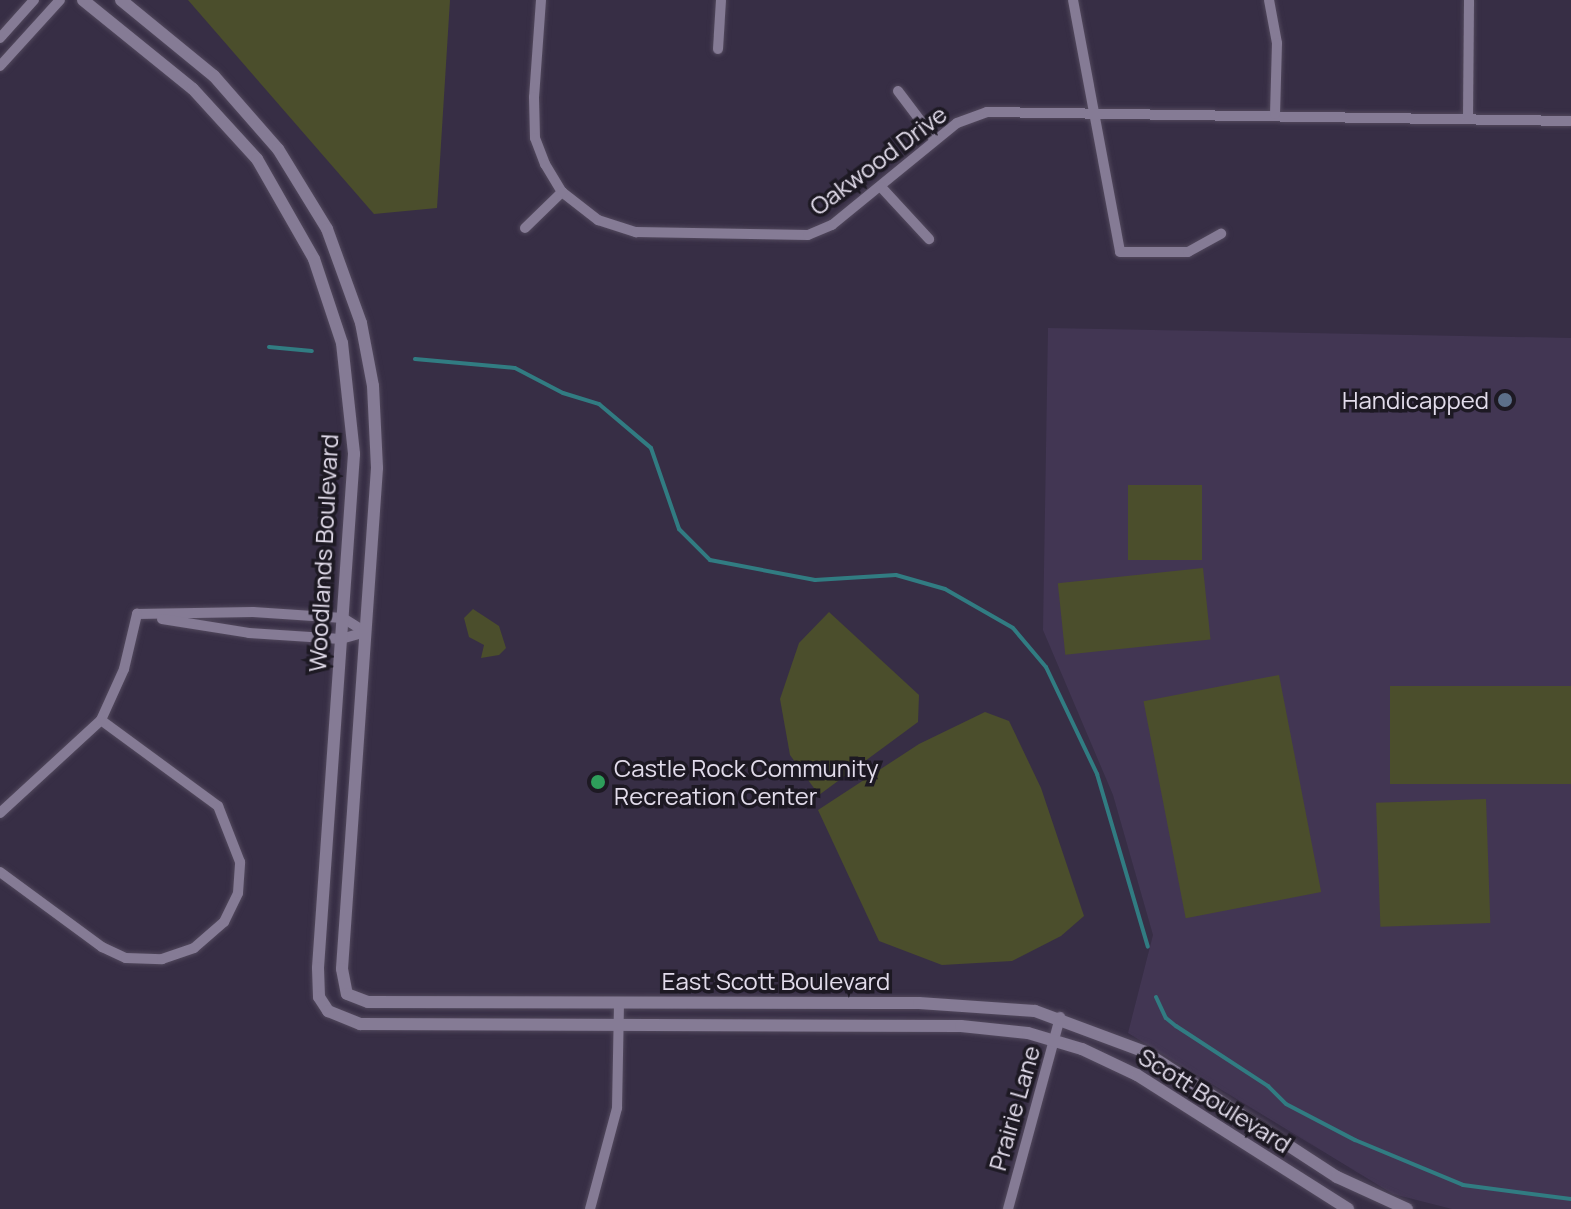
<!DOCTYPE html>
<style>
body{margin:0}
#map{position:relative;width:1571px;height:1209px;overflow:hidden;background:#372e45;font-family:Manrope,sans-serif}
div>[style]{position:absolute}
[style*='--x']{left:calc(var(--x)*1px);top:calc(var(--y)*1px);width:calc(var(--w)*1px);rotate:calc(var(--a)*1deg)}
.built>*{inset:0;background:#423653}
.green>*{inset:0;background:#4b4e2c;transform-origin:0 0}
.stream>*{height:4px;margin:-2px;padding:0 2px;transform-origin:2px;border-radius:2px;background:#317c82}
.roads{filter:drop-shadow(0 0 2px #52495d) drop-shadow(0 0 2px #52495d)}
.minor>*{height:10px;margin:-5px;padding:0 5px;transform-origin:5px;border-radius:5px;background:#857b95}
.tertiary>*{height:12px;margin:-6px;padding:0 6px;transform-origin:6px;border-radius:6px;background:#857b95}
.dots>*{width:22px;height:22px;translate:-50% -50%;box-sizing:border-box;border:4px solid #1d1923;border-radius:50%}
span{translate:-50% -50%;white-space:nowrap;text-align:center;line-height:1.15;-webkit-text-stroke:7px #1d1923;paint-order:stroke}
.street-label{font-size:24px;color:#e2dceb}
.poi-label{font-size:24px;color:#e2dceb}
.right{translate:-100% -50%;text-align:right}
.left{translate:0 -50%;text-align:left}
</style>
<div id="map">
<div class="built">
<div style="clip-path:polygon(1048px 328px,1571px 338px,1571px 1209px,1452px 1209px,1393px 1194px,1128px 1033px,1153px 935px,1113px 795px,1043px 630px)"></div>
</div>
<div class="green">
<div style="clip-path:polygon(188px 0,450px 0,437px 208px,374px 214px)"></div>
<div style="left:1128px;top:485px;width:74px;height:75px"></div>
<div style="left:1203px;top:568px;width:72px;height:146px;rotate:84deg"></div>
<div style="clip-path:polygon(473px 609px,499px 626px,506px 648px,499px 655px,481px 658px,484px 645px,469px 637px,464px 618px)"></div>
<div style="clip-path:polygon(829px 612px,919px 695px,918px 722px,819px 795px,790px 755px,780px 699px,799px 643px)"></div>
<div style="left:1279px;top:675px;width:221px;height:138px;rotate:79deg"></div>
<div style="left:1571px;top:686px;width:98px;height:181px;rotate:90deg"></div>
<div style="clip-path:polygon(985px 712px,1009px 721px,1041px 788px,1084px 916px,1061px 936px,1012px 961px,942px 965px,879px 941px,818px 810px,919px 744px)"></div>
<div style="left:1486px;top:799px;width:124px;height:110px;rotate:88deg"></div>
</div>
<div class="stream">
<div style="--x:269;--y:347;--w:43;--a:5.3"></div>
<div style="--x:415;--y:359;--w:100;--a:5.1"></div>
<div style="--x:515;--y:368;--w:54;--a:27.5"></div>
<div style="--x:563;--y:393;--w:38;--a:17"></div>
<div style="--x:599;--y:404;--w:68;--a:40.2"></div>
<div style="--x:651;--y:448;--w:86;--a:70.9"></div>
<div style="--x:679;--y:529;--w:44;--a:45"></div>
<div style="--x:710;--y:560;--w:107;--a:10.8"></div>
<div style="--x:815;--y:580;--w:81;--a:-3.5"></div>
<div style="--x:896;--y:575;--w:51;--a:15.9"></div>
<div style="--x:945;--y:589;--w:78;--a:29.8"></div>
<div style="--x:1013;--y:628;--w:51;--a:49.8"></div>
<div style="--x:1046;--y:667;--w:119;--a:64.5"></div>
<div style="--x:1097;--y:774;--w:180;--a:73.6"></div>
<div style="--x:1156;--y:997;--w:23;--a:65"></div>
<div style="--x:1166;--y:1018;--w:13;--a:39"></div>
<div style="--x:1176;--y:1026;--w:110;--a:33.1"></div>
<div style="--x:1268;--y:1086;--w:25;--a:45"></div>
<div style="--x:1286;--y:1104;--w:78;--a:27.6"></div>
<div style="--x:1355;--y:1140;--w:117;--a:22.6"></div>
<div style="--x:1463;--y:1185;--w:109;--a:7.4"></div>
</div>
<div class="roads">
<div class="minor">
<div style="--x:541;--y:0;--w:97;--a:94.1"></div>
<div style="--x:534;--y:97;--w:41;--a:88.6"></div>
<div style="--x:535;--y:138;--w:28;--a:69"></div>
<div style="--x:545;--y:164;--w:33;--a:59"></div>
<div style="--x:562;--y:192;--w:46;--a:37.9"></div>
<div style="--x:598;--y:220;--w:40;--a:18"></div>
<div style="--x:636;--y:232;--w:172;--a:1"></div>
<div style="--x:808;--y:235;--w:26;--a:-23"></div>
<div style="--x:832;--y:225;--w:161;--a:-39.2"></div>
<div style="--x:957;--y:123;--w:32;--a:-20"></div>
<div style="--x:987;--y:112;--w:584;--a:0.88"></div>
<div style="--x:1073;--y:0;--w:256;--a:79.4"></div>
<div style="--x:1120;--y:252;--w:68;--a:0"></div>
<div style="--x:1188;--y:252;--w:38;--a:-29"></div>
<div style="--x:1269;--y:0;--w:44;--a:79.5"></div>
<div style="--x:1277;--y:43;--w:71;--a:91.6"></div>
<div style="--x:0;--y:38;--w:51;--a:-48.2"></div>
<div style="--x:718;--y:49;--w:49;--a:-86.5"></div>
<div style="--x:0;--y:66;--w:89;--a:-47.7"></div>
<div style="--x:898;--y:91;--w:61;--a:52.9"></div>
<div style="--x:1468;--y:118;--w:118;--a:-89.5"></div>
<div style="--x:881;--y:187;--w:71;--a:47.3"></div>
<div style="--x:525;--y:228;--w:52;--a:-44.2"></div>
<div style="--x:137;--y:614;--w:116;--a:-1"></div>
<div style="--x:253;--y:612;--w:90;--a:3.8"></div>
<div style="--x:343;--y:618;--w:26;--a:32"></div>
<div style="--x:162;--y:619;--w:88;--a:9.1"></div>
<div style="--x:249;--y:633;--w:92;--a:3.7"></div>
<div style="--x:341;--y:639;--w:25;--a:-16"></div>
<div style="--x:0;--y:813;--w:137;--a:-42.6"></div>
<div style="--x:101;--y:720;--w:56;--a:-65.7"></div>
<div style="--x:124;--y:669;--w:57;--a:-76.7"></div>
<div style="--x:0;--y:872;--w:127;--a:36.3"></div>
<div style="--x:102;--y:947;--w:26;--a:25"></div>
<div style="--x:126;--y:958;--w:36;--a:2"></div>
<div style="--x:162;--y:959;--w:34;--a:-19"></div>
<div style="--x:194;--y:948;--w:40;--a:-41"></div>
<div style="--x:224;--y:922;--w:32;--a:-64"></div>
<div style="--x:238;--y:893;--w:31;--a:-86"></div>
<div style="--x:240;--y:862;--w:60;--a:-111.4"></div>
<div style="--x:218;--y:806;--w:145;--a:-143.7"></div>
<div style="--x:590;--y:1209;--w:105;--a:-75"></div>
<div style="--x:617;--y:1108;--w:105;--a:-88.9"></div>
<div style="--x:1008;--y:1209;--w:199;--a:-74.8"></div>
</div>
<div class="tertiary">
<div style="--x:83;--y:0;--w:141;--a:39"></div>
<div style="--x:193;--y:89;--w:95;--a:47.6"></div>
<div style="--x:257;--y:159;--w:115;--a:60.3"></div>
<div style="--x:314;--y:259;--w:89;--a:71.6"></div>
<div style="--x:342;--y:343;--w:112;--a:83.8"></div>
<div style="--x:354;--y:454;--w:515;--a:94.01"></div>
<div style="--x:318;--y:968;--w:29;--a:88"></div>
<div style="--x:319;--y:997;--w:17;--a:57"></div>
<div style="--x:328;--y:1011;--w:35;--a:22"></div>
<div style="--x:360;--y:1024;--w:601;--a:0.19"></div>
<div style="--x:961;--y:1026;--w:67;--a:6"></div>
<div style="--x:1028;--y:1033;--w:56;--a:16.5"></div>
<div style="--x:1082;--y:1049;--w:61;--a:25.3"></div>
<div style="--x:1137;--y:1075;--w:250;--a:32.4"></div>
<div style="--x:121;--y:0;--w:120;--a:39.3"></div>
<div style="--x:214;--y:76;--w:97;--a:48.8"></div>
<div style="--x:278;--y:149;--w:94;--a:58.5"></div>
<div style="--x:327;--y:229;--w:100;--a:70.1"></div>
<div style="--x:361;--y:323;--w:64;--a:79.2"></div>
<div style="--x:373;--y:386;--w:82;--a:87.2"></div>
<div style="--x:377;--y:468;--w:502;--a:94"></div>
<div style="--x:342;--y:969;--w:25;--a:79"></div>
<div style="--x:347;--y:994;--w:22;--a:21"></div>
<div style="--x:368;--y:1002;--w:551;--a:0.1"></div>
<div style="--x:919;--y:1003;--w:116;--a:3.9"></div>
<div style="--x:1035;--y:1011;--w:117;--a:20.4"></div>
<div style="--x:1145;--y:1052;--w:229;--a:33.1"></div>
<div style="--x:1337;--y:1177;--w:77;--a:24.6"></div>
</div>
</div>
<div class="dots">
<div style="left:1505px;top:400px;background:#5c6f8a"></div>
<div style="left:598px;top:782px;background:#2e9e5b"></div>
</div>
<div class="street-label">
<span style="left:878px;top:160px;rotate:-37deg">Oakwood Drive</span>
<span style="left:323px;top:553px;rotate:-87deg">Woodlands Boulevard</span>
<span style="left:776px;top:981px">East Scott Boulevard</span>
<span style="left:1215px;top:1100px;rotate:32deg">Scott Boulevard</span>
<span style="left:1014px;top:1108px;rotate:-74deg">Prairie Lane</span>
</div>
<div class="poi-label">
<span class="right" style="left:1489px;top:400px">Handicapped</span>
<span class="left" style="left:614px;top:782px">Castle Rock Community<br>Recreation Center</span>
</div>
</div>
